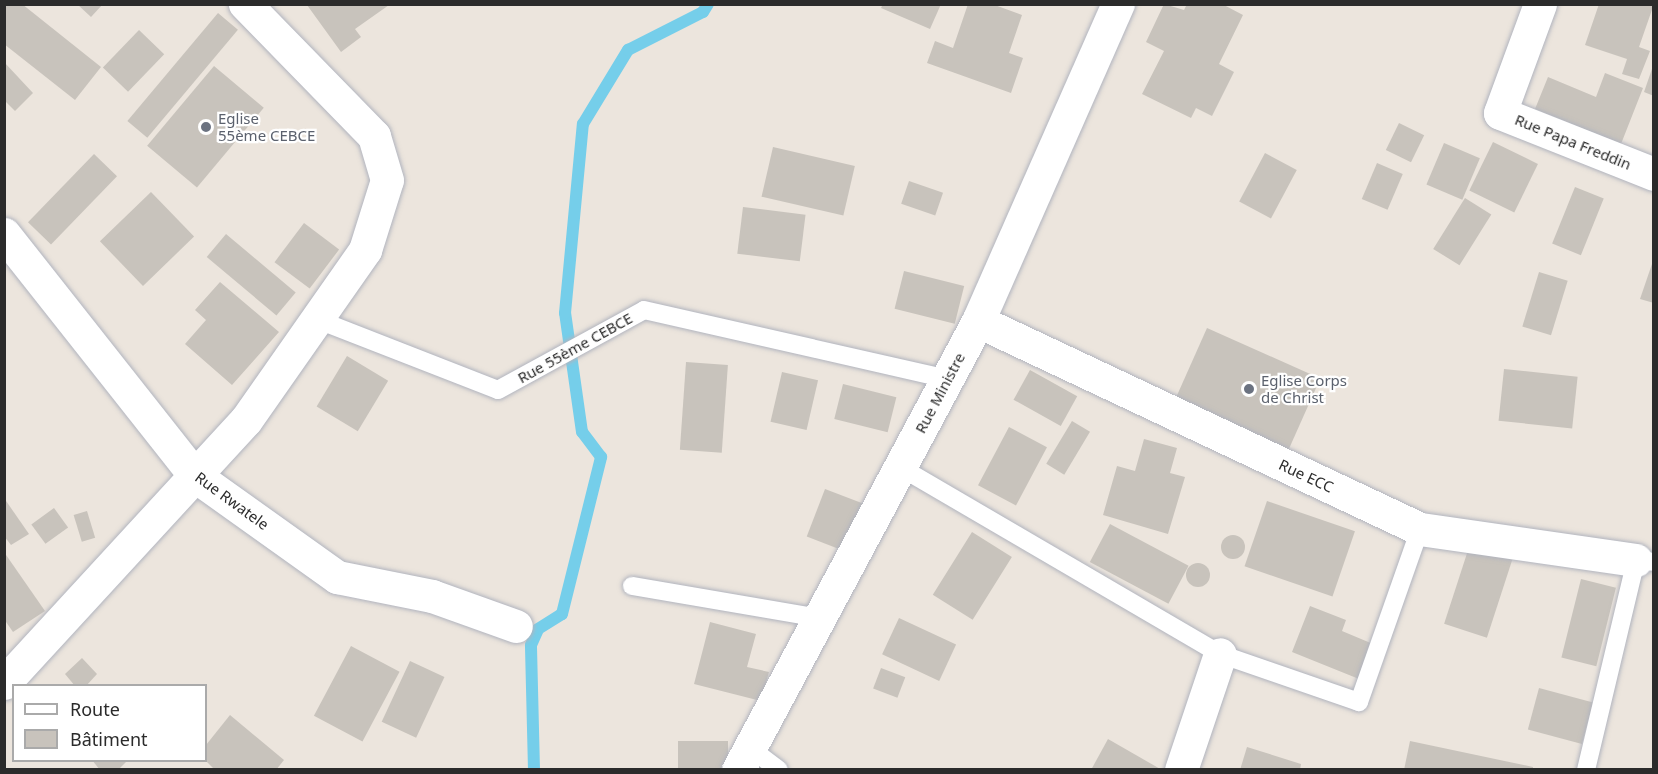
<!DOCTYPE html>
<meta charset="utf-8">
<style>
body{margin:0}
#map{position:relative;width:1658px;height:774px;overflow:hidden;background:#ece5dd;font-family:"Noto Sans",sans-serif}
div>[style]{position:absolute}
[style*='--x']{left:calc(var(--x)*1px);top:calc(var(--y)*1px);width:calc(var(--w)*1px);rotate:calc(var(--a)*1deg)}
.stream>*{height:12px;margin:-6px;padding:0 6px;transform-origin:6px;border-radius:6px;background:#75ceea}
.building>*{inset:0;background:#c8c3bc;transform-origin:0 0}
.round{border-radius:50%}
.roads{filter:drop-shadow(0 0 2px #b1b4be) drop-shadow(0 0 2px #b1b4be)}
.service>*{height:18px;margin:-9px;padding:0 9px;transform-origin:9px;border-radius:9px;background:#fff}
.minor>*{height:33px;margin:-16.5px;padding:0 16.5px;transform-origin:16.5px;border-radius:16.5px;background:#fff}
.dots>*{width:16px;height:16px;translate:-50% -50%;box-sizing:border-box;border:3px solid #fff;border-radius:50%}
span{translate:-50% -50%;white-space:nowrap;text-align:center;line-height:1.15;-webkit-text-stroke:4.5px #fff;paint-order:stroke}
.worship-label{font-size:15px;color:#5b616d}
.left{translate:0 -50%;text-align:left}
.street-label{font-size:15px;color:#2b2b2b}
.frame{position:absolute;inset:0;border:6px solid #2b2b2b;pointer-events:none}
.legend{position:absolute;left:12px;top:684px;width:195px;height:78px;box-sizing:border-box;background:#fff;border:2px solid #aaa;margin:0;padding:8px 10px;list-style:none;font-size:18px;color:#2b2b2b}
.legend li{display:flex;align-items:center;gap:12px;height:30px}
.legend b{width:30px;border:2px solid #aaa}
</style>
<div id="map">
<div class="stream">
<div style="--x:534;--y:770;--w:125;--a:-91.4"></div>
<div style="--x:531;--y:645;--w:17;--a:-66"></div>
<div style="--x:538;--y:629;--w:28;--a:-32"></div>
<div style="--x:562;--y:614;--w:162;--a:-76"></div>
<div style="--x:601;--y:457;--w:31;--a:-127"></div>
<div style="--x:582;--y:432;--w:120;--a:-98.1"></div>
<div style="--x:565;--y:313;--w:190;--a:-84.6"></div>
<div style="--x:583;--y:124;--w:87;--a:-58.7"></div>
<div style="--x:628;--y:50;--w:84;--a:-26.9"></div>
<div style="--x:703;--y:12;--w:9;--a:-58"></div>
</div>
<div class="building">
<div style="clip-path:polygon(4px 4px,22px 4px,101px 67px,75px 100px,4px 44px)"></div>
<div style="clip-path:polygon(77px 4px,103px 4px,91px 17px)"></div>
<div style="clip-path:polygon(883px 4px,941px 4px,930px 29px,881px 8px)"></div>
<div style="clip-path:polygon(968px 4px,992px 4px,1022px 15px,1009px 53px,1023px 58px,1011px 93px,927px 63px,935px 41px,953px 48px)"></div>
<div style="clip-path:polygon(1164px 4px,1184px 10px,1187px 4px,1222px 4px,1243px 15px,1219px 64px,1234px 72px,1212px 116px,1196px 108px,1191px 118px,1142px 94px,1164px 51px,1146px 42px)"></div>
<div style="clip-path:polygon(1599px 4px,1654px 4px,1639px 47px,1650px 51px,1639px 79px,1622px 74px,1627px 59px,1585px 45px)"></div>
<div style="clip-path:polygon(307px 5px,389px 5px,355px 29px,361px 37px,341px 52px)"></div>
<div style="left:218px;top:13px;width:26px;height:141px;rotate:40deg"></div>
<div style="left:139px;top:30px;width:35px;height:52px;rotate:44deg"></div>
<div style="clip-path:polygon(4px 62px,33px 93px,15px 111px,4px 100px)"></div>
<div style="left:214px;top:66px;width:65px;height:104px;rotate:40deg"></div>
<div style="clip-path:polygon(1653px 66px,1654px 66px,1654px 96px,1644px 92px)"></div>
<div style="clip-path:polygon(1605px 73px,1643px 88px,1621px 144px,1535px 109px,1548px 77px,1596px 97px)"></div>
<div style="left:1399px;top:123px;width:28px;height:30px;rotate:26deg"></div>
<div style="left:1493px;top:142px;width:50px;height:54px;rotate:26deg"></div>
<div style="left:1444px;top:143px;width:39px;height:45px;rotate:23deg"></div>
<div style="left:773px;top:147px;width:84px;height:51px;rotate:13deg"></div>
<div style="left:1265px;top:153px;width:36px;height:55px;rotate:28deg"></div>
<div style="left:94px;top:154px;width:32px;height:95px;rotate:44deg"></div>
<div style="left:1377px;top:163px;width:28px;height:39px;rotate:23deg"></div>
<div style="left:909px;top:181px;width:36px;height:24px;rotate:19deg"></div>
<div style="left:1575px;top:187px;width:31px;height:61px;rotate:22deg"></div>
<div style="left:151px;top:192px;width:62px;height:71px;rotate:46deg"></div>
<div style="left:1465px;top:198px;width:31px;height:60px;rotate:32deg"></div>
<div style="left:743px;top:207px;width:63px;height:47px;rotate:7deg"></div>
<div style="left:304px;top:223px;width:44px;height:49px;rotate:37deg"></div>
<div style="left:226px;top:234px;width:91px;height:30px;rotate:40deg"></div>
<div style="clip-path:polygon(1653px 261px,1654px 261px,1654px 303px,1640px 299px)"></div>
<div style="left:904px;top:271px;width:62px;height:39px;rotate:14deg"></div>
<div style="left:1539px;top:272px;width:30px;height:57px;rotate:17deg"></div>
<div style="clip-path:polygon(220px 282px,279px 332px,232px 385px,185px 344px,206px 320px,195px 310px)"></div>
<div style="left:1207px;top:328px;width:124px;height:78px;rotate:24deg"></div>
<div style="left:347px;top:356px;width:48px;height:59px;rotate:31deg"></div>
<div style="left:686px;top:362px;width:42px;height:88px;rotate:4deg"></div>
<div style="left:1504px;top:369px;width:74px;height:52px;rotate:6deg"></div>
<div style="left:1030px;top:370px;width:54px;height:34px;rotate:29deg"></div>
<div style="left:782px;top:372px;width:37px;height:51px;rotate:13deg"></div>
<div style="left:843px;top:384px;width:55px;height:36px;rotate:14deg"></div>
<div style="left:1072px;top:421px;width:21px;height:50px;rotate:31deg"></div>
<div style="left:1009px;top:427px;width:43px;height:66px;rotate:28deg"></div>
<div style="clip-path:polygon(1144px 439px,1177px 448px,1170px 473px,1185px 477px,1168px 534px,1103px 515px,1117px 466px,1135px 471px)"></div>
<div style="left:825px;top:489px;width:47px;height:51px;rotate:21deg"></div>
<div style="clip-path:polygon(4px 498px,29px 534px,11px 545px,4px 536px)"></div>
<div style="left:1267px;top:501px;width:93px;height:69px;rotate:19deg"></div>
<div style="left:54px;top:508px;width:24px;height:28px;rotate:54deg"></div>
<div style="left:87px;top:511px;width:28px;height:14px;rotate:73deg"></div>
<div style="left:1110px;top:524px;width:89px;height:43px;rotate:28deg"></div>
<div style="left:972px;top:532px;width:47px;height:74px;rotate:32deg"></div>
<div class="round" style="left:1221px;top:535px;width:24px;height:24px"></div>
<div style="left:1471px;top:541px;width:45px;height:87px;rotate:18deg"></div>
<div style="clip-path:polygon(4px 552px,45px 611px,13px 632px,4px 619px)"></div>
<div class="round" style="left:1186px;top:563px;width:24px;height:24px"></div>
<div style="left:1581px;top:579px;width:36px;height:81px;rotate:14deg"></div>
<div style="clip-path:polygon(1310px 606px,1346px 620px,1342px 631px,1373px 644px,1359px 679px,1292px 652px)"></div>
<div style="left:899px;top:618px;width:63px;height:40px;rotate:25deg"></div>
<div style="clip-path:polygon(710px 622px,756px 634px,747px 667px,769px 672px,761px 701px,694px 684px)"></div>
<div style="left:351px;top:646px;width:55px;height:79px;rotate:28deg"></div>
<div style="clip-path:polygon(82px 658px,97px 674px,86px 686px,75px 686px,65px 674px)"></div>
<div style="left:410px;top:661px;width:38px;height:67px;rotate:25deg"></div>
<div style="left:881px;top:668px;width:26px;height:22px;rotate:21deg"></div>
<div style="left:1539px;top:688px;width:56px;height:43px;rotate:15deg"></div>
<div style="clip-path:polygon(230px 715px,284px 760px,276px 770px,215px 770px,206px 761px,206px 745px)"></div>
<div style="clip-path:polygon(1108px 739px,1162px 770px,1091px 770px)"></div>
<div style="left:728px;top:741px;width:29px;height:50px;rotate:90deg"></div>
<div style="clip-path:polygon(1410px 741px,1533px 767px,1533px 770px,1404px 770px)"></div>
<div style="clip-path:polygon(1247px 747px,1301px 764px,1300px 770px,1240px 770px)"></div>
<div style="clip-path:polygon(92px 760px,128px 760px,118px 770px,100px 770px)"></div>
</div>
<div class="roads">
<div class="service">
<div style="--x:316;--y:319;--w:195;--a:21.3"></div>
<div style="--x:498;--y:390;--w:166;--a:-28.7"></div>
<div style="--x:644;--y:310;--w:312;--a:12.8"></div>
<div style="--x:900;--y:467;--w:371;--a:30.3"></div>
<div style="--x:1220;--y:654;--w:147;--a:19.1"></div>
<div style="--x:1359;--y:702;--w:183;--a:-70.6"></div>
<div style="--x:632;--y:586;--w:191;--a:9.7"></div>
<div style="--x:750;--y:748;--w:36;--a:37"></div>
<div style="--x:1586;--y:770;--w:216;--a:-76.6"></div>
<div style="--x:1636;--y:560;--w:18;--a:6"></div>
</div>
<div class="minor">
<div style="--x:1540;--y:4;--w:116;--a:110.2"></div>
<div style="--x:1500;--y:113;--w:166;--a:21.6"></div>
<div style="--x:4;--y:234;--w:307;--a:51.7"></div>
<div style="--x:194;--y:475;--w:176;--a:35.5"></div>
<div style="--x:337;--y:577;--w:97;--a:11.3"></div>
<div style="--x:432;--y:596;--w:89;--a:19.7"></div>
<div style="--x:978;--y:321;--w:488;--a:25.2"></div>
<div style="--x:1420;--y:529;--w:218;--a:8.2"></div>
<div style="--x:4;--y:683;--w:357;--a:-47.4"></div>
<div style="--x:246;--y:420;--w:208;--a:-55"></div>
<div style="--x:365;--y:250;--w:73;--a:-72.6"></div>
<div style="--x:387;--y:180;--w:46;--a:-106.5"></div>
<div style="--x:374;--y:136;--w:185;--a:-134.3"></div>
<div style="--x:738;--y:770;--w:509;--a:-61.87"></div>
<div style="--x:978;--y:321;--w:347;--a:-66.2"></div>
<div style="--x:1181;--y:770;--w:122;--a:-71.4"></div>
</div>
</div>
<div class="dots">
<div style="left:206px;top:127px;background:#6b7280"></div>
<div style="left:1249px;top:389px;background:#6b7280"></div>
</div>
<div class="worship-label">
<span class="left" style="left:218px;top:127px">Eglise<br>55ème CEBCE</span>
<span class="left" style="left:1261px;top:389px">Eglise Corps<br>de Christ</span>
</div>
<div class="street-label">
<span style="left:1573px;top:142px;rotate:22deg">Rue Papa Freddin</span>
<span style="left:575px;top:348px;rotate:-29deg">Rue 55ème CEBCE</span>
<span style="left:940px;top:393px;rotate:-62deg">Rue Ministre</span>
<span style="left:1306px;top:476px;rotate:25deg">Rue ECC</span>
<span style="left:232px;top:501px;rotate:36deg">Rue Rwatele</span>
</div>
<div class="frame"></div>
<ul class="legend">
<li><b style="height:8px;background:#fff"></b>Route</li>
<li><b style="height:16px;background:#c8c3bc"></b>Bâtiment</li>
</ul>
</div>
